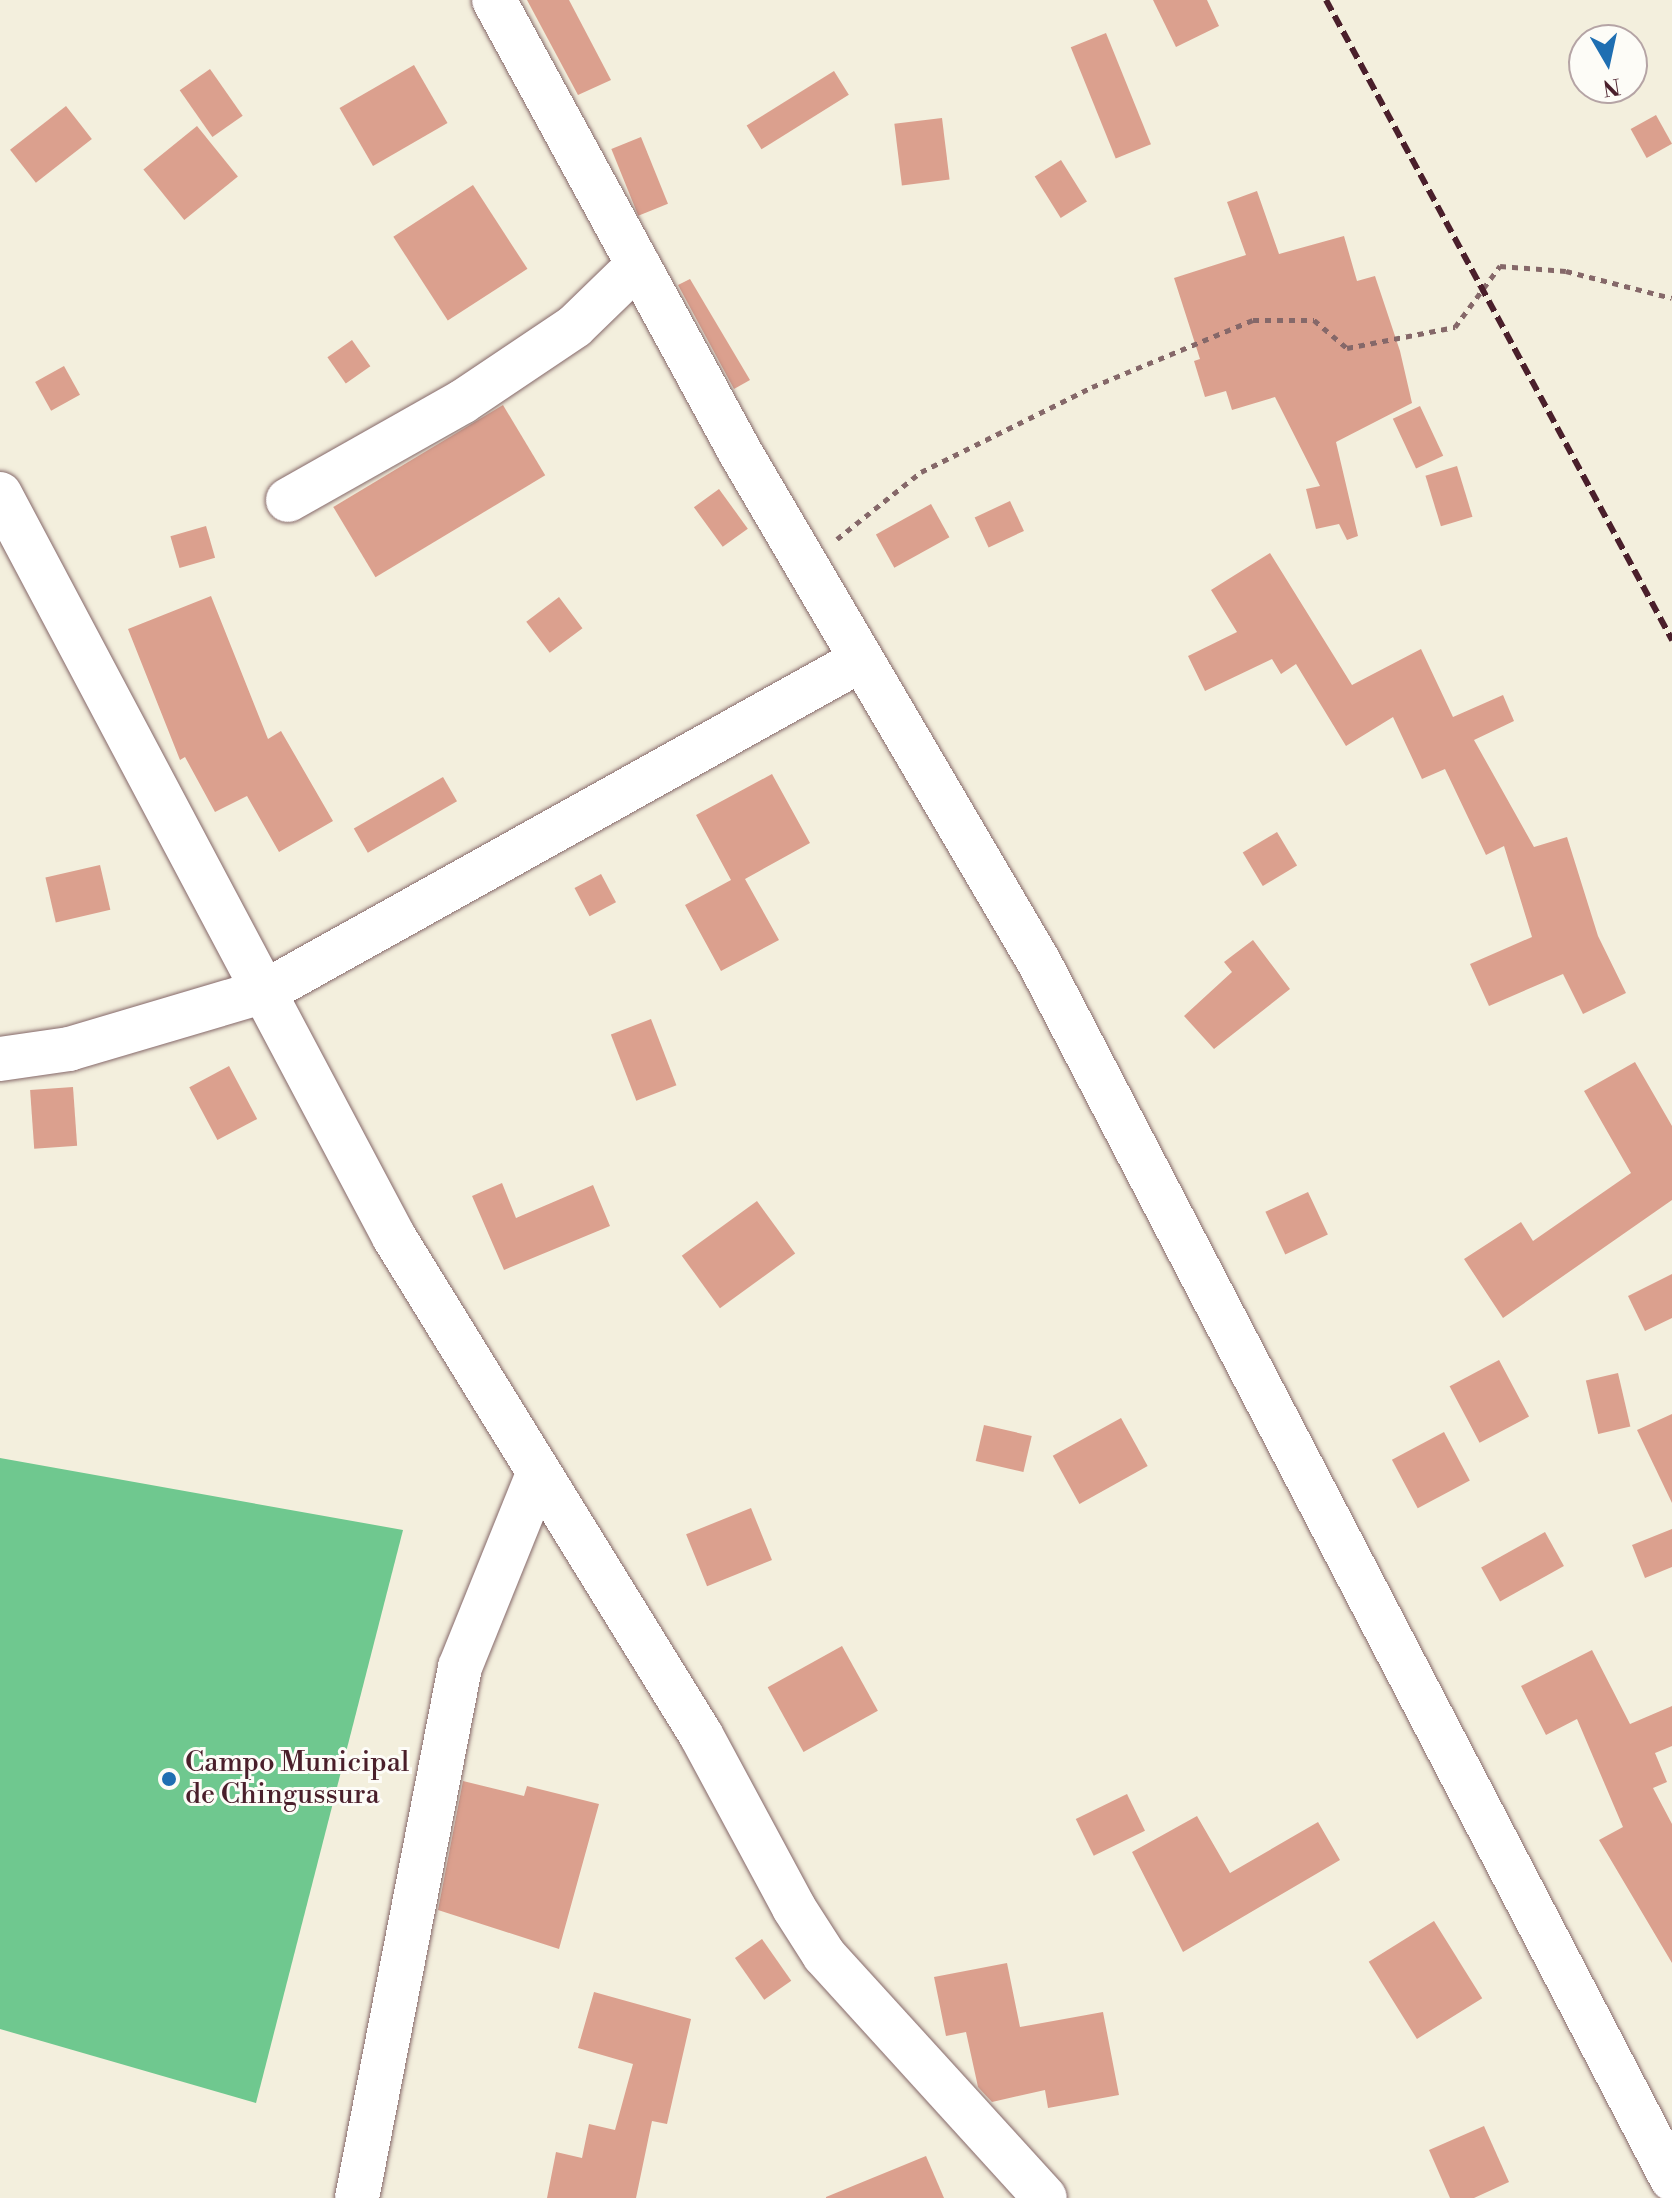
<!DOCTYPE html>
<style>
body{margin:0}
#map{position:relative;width:1672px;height:2198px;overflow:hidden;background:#f3efdd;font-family:"Libre Bodoni",serif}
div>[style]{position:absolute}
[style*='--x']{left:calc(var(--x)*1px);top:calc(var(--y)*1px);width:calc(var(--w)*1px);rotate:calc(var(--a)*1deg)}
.green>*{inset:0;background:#6fc88f}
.building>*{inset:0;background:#dba08e;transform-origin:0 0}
.path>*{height:5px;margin-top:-2.5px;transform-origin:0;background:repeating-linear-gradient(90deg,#856869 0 6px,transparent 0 12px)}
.roads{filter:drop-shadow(0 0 2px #856869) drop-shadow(0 0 2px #856869)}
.minor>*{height:44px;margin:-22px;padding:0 22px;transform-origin:22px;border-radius:22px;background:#fff}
.rail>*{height:6px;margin-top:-3px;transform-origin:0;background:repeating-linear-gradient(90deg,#4a1f2b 0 12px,transparent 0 18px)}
.dots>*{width:22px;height:22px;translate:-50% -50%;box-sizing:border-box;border:4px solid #fdfcf7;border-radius:50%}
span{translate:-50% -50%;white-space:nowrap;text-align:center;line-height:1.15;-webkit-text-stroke:6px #fdfcf7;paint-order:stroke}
.poi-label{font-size:28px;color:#4a1f2b}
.left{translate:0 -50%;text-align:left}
.north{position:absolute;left:1568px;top:24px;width:80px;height:80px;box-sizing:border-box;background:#fdfcf7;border:2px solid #b5a4a5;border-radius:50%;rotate:171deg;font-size:22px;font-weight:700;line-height:32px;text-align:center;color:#4a1f2b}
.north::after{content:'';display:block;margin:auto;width:28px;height:36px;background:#1f6fb2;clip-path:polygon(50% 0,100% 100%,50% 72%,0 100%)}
</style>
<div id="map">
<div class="green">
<div style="clip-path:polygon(0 1458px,403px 1530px,256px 2103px,0 2029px)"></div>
</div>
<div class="building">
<div style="clip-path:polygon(527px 0,569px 0,611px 80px,578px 95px)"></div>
<div style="clip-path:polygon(1153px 0,1207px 0,1219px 26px,1176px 47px)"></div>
<div style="left:1106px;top:33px;width:120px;height:38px;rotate:68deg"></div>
<div style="left:414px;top:65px;width:67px;height:86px;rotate:60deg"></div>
<div style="left:210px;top:69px;width:57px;height:37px;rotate:55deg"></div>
<div style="left:834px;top:71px;width:28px;height:103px;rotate:58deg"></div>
<div style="left:66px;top:106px;width:42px;height:71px;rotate:52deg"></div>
<div style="left:1656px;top:115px;width:33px;height:29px;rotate:61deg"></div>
<div style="left:942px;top:118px;width:62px;height:48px;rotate:83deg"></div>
<div style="left:197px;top:126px;width:65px;height:69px;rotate:51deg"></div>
<div style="left:641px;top:137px;width:72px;height:32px;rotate:68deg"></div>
<div style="left:1061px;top:160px;width:49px;height:31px;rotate:58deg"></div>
<div style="left:473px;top:185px;width:100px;height:95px;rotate:57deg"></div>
<div style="clip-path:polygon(1257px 191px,1279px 254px,1344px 236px,1357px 281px,1375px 276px,1400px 351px,1412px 403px,1336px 442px,1358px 536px,1347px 540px,1339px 524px,1316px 529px,1306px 489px,1320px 486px,1275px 397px,1232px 410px,1226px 391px,1205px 397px,1194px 361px,1200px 359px,1174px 278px,1246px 255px,1227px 202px)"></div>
<div style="clip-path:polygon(690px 279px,750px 380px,734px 389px,678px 285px)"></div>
<div style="left:352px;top:340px;width:32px;height:30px;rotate:55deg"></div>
<div style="left:64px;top:366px;width:33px;height:33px;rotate:61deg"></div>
<div style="left:503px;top:405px;width:82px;height:198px;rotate:59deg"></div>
<div style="left:1420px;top:406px;width:55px;height:30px;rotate:65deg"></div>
<div style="left:1457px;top:466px;width:53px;height:33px;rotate:73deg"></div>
<div style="left:719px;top:489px;width:49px;height:31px;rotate:54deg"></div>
<div style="left:1010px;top:501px;width:33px;height:39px;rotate:65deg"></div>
<div style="left:931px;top:504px;width:38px;height:63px;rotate:61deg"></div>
<div style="left:206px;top:526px;width:33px;height:37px;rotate:74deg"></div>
<div style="clip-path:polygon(1270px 553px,1352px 685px,1421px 649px,1453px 717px,1503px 695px,1514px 721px,1474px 740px,1534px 847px,1567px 837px,1598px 936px,1626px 993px,1583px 1014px,1563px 974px,1489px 1006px,1470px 964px,1532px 937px,1504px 846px,1486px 855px,1445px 769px,1422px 779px,1393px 717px,1346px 746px,1296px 664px,1281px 674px,1272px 659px,1205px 691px,1188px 656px,1237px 632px,1211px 590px)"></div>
<div style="clip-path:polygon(211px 596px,268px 739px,281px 731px,333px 821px,279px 852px,247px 796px,215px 812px,185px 757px,180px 760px,128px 629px)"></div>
<div style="left:559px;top:597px;width:39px;height:41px;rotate:53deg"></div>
<div style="clip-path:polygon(772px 774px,810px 843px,745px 879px,779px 940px,721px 971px,685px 905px,731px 880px,696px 815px)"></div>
<div style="left:443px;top:777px;width:28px;height:103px;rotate:60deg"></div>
<div style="left:1277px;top:832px;width:39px;height:40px;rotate:59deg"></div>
<div style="left:100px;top:865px;width:46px;height:56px;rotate:77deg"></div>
<div style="left:601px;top:874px;width:32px;height:30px;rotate:62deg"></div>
<div style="clip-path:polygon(1253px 940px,1290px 989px,1214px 1049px,1184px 1016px,1232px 972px,1224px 962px)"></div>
<div style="left:651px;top:1019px;width:71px;height:43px;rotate:69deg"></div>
<div style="clip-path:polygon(1635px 1062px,1672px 1126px,1672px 1200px,1503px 1318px,1464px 1259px,1521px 1222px,1533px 1241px,1631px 1173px,1584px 1091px)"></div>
<div style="left:229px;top:1066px;width:60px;height:45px;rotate:62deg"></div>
<div style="left:73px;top:1087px;width:59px;height:43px;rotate:86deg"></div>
<div style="clip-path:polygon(502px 1183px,516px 1218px,593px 1185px,610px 1226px,504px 1270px,472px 1196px)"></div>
<div style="left:1308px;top:1192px;width:47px;height:47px;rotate:65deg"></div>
<div style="left:757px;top:1201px;width:65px;height:93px;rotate:54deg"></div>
<div style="clip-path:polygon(1672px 1274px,1672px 1318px,1645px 1331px,1628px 1296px)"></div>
<div style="left:1499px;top:1360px;width:64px;height:56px;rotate:62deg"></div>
<div style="left:1618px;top:1373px;width:55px;height:33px;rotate:77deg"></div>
<div style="clip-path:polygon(1672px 1414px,1672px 1503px,1637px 1430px)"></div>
<div style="left:1121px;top:1418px;width:55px;height:78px;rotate:61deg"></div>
<div style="left:984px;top:1425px;width:49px;height:37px;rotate:13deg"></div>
<div style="left:1444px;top:1432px;width:55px;height:59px;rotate:62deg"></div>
<div style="left:751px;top:1508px;width:56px;height:70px;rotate:68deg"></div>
<div style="clip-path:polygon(1672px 1529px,1672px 1567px,1645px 1578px,1632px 1545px)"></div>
<div style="left:1545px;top:1532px;width:39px;height:73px;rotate:61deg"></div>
<div style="left:842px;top:1646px;width:74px;height:85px;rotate:61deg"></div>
<div style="clip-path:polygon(1592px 1650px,1630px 1724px,1672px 1706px,1672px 1746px,1655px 1753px,1667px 1782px,1653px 1788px,1672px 1824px,1672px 1963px,1599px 1840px,1623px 1827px,1577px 1719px,1546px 1735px,1521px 1686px)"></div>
<div style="clip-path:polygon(463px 1781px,524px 1796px,527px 1786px,599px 1804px,559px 1949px,438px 1910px)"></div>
<div style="left:1127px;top:1794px;width:41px;height:57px;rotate:64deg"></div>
<div style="clip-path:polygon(1197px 1816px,1230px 1873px,1318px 1822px,1340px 1860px,1183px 1952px,1132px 1852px)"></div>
<div style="left:1434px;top:1921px;width:91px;height:77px;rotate:58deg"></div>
<div style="left:762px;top:1939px;width:51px;height:33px;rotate:55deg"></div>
<div style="clip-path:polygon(1007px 1963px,1020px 2027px,1103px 2012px,1119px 2095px,1048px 2108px,1045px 2090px,992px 2102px,978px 2087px,966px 2032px,946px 2036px,934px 1977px)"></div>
<div style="clip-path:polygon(594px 1992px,691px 2019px,667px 2124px,652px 2121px,636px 2198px,547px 2198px,556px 2152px,582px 2158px,589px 2124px,615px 2130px,633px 2064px,578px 2048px)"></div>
<div style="clip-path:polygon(1484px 2126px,1509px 2182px,1474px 2198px,1450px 2198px,1429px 2150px)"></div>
<div style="clip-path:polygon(926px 2156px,944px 2198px,826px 2198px,826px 2197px)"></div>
</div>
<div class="path">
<div style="--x:837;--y:539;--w:107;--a:-38.6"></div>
<div style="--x:921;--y:472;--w:191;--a:-26.4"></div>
<div style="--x:1092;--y:387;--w:174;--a:-22.6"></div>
<div style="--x:1253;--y:320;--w:61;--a:0"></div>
<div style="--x:1314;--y:320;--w:43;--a:40.3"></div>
<div style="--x:1347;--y:348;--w:110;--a:-11"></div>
<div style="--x:1455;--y:327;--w:76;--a:-53.6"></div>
<div style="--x:1500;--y:266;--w:66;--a:4.3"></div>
<div style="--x:1566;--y:271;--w:109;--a:14.3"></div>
</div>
<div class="roads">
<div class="minor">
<div style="--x:494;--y:0;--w:515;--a:61.44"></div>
<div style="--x:740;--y:452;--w:591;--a:59.62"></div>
<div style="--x:1039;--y:962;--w:1372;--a:62.52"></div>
<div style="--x:0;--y:494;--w:841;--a:62.06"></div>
<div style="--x:394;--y:1237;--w:585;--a:58.35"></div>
<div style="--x:701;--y:1735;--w:196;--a:61.7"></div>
<div style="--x:794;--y:1908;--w:56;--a:57.4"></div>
<div style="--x:824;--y:1955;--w:328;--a:47.7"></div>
<div style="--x:288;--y:500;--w:200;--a:-29.4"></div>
<div style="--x:462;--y:402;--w:136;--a:-33.9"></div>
<div style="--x:575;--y:326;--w:88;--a:-44.1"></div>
<div style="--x:0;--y:1059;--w:70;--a:-8.2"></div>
<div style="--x:69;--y:1049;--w:208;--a:-16.5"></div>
<div style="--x:268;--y:990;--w:679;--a:-29.1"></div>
<div style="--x:357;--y:2198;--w:541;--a:-79.02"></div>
<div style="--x:460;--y:1667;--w:208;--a:-68"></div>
</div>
</div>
<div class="rail">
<div style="--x:1326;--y:0;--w:728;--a:61.6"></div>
</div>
<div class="dots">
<div style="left:169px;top:1779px;background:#1f6fb2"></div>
</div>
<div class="poi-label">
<span class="left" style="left:185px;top:1779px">Campo Municipal<br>de Chingussura</span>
</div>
<div class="north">N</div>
</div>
